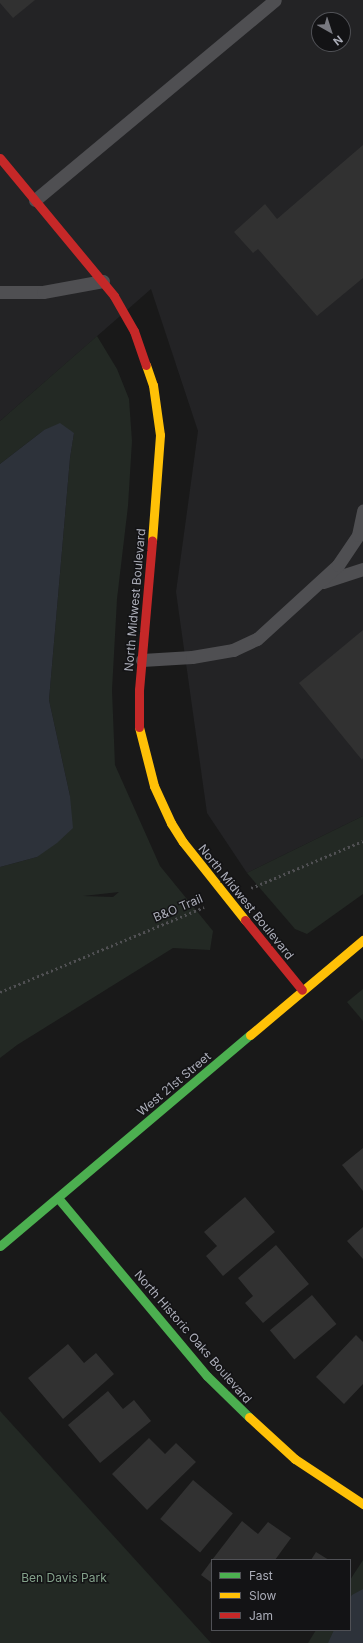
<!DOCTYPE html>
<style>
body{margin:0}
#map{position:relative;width:363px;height:1643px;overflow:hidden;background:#191919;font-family:Inter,sans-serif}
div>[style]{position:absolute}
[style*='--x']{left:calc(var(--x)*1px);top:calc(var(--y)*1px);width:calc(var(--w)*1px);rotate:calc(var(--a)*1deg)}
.built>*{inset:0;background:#232325}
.green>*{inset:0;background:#232924}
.water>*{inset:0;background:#2d323a}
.building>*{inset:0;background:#313131;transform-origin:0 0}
.path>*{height:2.5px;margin-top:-1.25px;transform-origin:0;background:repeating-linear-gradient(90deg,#505053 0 2px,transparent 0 5px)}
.lane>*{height:13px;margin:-6.5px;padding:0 6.5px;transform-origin:6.5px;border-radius:6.5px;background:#4f4f52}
.fast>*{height:9px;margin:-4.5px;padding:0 4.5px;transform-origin:4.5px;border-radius:4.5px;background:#4caf50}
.slow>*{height:9px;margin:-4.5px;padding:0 4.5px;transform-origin:4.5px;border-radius:4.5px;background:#ffc107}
.jam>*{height:9px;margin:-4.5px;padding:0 4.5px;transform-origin:4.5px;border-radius:4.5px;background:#c62828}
span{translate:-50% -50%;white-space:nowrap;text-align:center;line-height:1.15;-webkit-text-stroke:3px #131315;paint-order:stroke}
.street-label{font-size:12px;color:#abadb8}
.park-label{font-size:12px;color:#84a28b}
.legend{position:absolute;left:211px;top:1559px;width:140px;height:72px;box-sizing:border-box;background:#131315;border:1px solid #505156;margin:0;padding:5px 7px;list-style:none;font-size:12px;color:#abadb8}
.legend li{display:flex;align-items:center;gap:8px;height:20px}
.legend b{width:20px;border:1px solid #505156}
.north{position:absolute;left:311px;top:12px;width:40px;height:40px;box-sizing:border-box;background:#131315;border:1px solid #505156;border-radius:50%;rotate:141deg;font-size:11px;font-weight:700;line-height:16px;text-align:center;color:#abadb8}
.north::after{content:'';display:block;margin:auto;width:14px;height:18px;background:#787980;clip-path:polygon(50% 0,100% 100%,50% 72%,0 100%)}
</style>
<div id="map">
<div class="built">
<div style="clip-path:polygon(evenodd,0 0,363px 0,363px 816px,247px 873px,207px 813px,176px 592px,198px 431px,151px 289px,0 421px,0 0,319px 20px,343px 20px,343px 44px,319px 44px,319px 20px)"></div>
</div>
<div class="green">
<div style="clip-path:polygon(evenodd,97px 336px,117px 369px,129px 399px,132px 441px,128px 506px,117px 599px,112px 690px,115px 765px,160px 866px,213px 931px,210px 950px,173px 948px,17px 1045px,0 1058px,0 867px,37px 857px,70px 796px,49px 700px,70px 458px,74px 433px,44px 430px,0 464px,0 421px,97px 336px,119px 892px,113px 897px,83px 896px,119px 892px)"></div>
<div style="clip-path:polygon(363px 816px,363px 894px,307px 934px,295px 929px,247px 873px)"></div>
<div style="clip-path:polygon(363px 989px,363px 1021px,347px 1002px)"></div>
<div style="clip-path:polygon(0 1411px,211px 1643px,0 1643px)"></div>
<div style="clip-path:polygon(363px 1560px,363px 1643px,308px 1643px,316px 1630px,350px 1630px,350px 1580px)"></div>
</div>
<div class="water">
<div style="clip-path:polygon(60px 423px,74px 433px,70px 458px,49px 700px,70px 796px,73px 828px,57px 843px,37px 857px,0 867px,0 464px,44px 430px)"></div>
<div style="clip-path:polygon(363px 1589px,363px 1643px,328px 1643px,334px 1630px,350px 1630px,350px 1598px,352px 1595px)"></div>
</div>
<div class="building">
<div style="clip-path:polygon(0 0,35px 0,13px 18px,0 3px)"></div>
<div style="clip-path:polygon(363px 145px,363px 278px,317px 316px,258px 249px,253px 253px,234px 232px,265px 204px,277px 219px)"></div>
<div style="clip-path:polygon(363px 630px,363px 758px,362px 760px,299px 683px)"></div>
<div style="clip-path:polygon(363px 1148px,363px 1191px,342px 1165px)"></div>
<div style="clip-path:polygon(245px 1197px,275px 1232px,223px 1276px,206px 1256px,217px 1246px,204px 1232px)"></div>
<div style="clip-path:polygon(363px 1227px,363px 1259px,347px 1241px)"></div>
<div style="clip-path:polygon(276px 1245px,309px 1284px,263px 1323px,245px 1303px,253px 1296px,238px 1278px)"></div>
<div style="left:312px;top:1295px;width:38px;height:55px;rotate:50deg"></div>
<div style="clip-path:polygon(356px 1335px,363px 1342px,363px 1384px,344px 1404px,316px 1377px)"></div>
<div style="clip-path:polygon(68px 1344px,84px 1363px,96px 1353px,114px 1374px,63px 1419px,28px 1378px)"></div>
<div style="clip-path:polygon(108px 1391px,123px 1409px,134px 1400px,151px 1421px,100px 1463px,68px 1425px)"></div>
<div style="clip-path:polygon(149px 1438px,165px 1454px,176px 1443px,196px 1462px,147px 1510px,112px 1474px)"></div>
<div style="left:193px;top:1480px;width:52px;height:51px;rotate:40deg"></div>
<div style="clip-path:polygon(242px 1521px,258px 1534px,268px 1522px,291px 1538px,275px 1560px,212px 1560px)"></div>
<div style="clip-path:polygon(316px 1552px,329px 1560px,311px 1560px)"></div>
<div style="clip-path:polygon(212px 1560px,212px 1583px,201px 1575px)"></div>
</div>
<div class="path">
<div style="--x:251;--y:888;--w:121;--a:-22.8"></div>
<div style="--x:0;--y:992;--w:221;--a:-22.6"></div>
</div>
<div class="lane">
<div style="--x:35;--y:200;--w:312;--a:-39.8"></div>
<div style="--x:0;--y:292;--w:43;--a:0"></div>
<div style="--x:43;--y:292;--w:61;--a:-10.4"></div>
<div style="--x:323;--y:582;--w:42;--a:-18"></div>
<div style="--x:142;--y:660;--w:50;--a:-3.4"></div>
<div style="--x:192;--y:657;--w:42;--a:-9.7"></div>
<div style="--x:233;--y:650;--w:26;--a:-25"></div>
<div style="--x:257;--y:639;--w:110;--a:-42.4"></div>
<div style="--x:338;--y:565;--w:36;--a:-56"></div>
<div style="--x:358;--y:535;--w:25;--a:-78"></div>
</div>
<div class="fast">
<div style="--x:58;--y:1198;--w:232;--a:50.1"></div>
<div style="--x:207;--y:1376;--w:59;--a:44.3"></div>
<div style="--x:0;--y:1246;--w:327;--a:-40.2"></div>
</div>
<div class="slow">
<div style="--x:146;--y:365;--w:21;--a:71"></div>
<div style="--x:153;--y:385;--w:50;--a:82"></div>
<div style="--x:160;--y:435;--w:106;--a:94.3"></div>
<div style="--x:139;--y:727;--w:61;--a:75.7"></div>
<div style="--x:154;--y:786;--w:41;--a:65.3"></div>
<div style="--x:171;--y:823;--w:22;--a:58"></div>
<div style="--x:183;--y:842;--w:100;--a:51.5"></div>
<div style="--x:250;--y:1035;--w:148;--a:-40.1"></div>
<div style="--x:249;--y:1417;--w:62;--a:42.4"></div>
<div style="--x:295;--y:1459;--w:82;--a:33.5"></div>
</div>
<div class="jam">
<div style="--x:0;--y:158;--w:179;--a:50.4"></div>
<div style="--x:114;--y:296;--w:40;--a:60.3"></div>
<div style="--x:134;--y:331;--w:36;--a:71"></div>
<div style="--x:139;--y:727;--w:37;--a:-90"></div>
<div style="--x:139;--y:690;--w:150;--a:-85"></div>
<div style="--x:245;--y:920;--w:90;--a:50.8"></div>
</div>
<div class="street-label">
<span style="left:135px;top:600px;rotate:-85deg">North Midwest Boulevard</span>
<span style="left:246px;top:902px;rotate:51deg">North Midwest Boulevard</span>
<span style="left:178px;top:908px;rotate:-23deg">B&amp;O Trail</span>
<span style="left:174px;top:1084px;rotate:-40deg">West 21st Street</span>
<span style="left:193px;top:1337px;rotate:49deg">North Historic Oaks Boulevard</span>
</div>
<div class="park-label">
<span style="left:64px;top:1578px">Ben Davis Park</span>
</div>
<ul class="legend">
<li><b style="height:5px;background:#4caf50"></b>Fast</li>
<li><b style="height:5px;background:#ffc107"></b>Slow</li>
<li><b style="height:5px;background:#c62828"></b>Jam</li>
</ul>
<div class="north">N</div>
</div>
